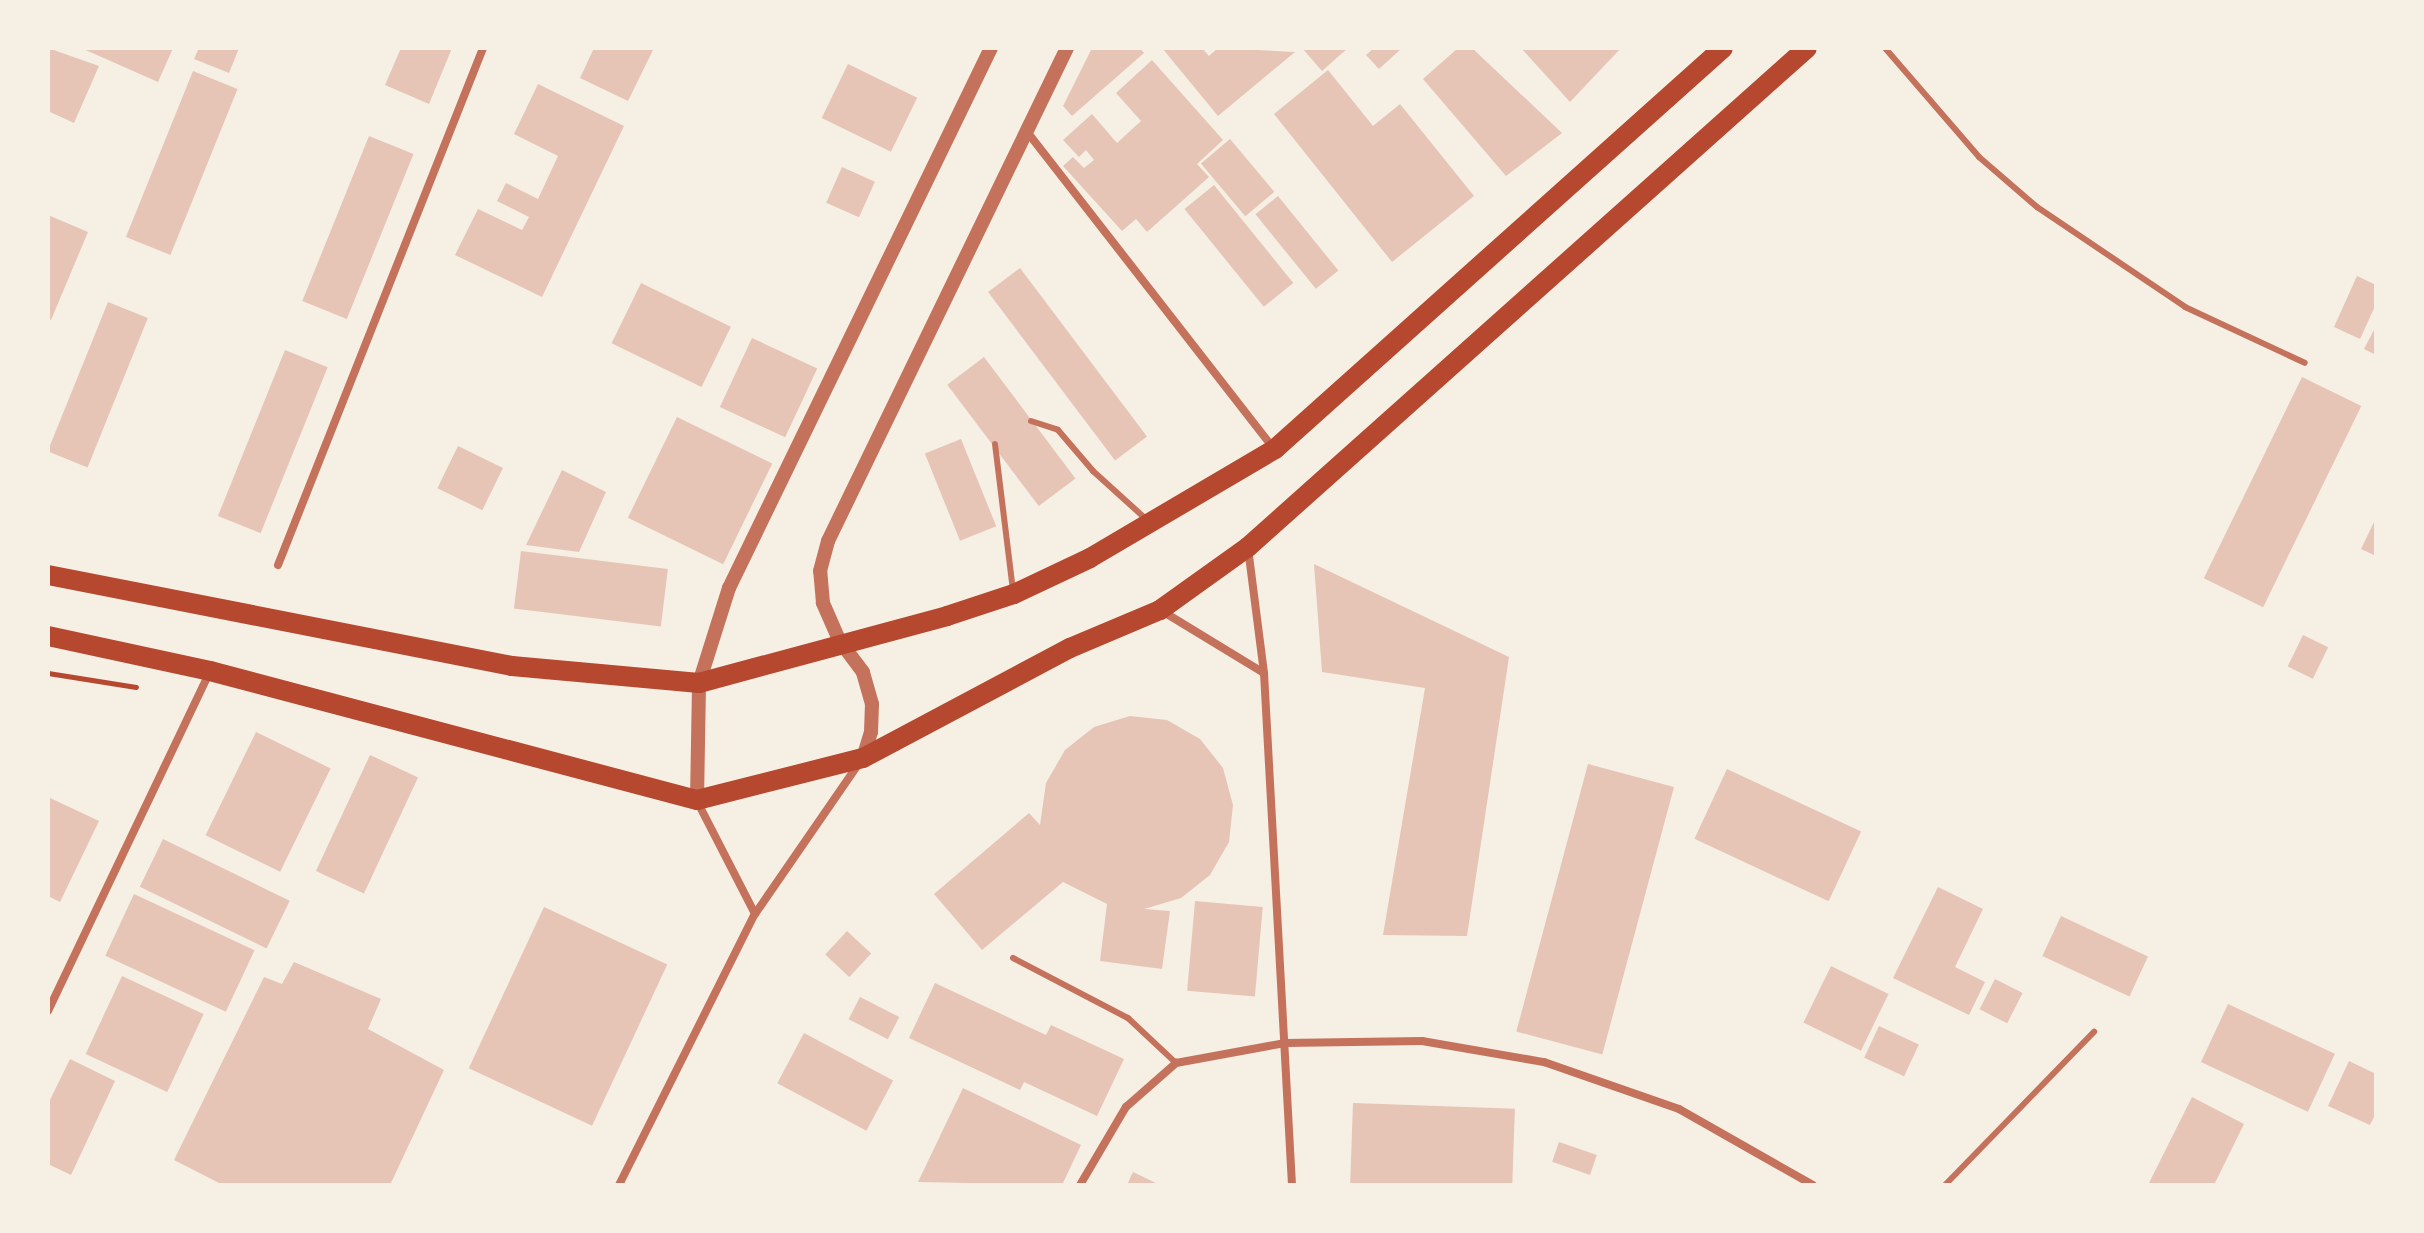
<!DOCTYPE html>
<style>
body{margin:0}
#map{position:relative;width:2424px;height:1233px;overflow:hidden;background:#f6efe4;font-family:"PT Sans Narrow",sans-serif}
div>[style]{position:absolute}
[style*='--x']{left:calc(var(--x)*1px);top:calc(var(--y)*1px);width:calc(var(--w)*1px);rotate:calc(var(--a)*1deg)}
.building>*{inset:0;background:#e6c5b7;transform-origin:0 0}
.path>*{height:5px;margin:-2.5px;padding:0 2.5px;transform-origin:2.5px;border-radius:2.5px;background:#b5482f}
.service>*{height:6px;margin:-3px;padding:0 3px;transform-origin:3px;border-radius:3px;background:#c5725c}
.minor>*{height:8px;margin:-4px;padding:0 4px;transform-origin:4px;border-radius:4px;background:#c5725c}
.tertiary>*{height:14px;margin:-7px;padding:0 7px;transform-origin:7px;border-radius:7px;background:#c5725c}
.primary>*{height:20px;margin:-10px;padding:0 10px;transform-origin:10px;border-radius:10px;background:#b5482f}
span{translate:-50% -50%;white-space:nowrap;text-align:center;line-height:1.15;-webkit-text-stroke:6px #f6efe4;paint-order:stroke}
.frame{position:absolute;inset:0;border:50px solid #f6efe4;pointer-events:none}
</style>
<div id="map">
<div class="building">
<div style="clip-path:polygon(48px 48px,99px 66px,74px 123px,48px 111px)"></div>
<div style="clip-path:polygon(81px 48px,173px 48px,158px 82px)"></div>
<div style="clip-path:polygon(199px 48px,239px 48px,229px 73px,194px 59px)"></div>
<div style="clip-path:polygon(401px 48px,452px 48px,429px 104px,385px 85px)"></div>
<div style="clip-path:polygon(594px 48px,654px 48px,628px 101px,580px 78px)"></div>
<div style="clip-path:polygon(1092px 48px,1140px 48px,1144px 53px,1072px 116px,1063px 106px)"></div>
<div style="clip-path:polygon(1162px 48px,1202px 48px,1209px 56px,1218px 48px,1295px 52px,1218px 116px)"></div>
<div style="clip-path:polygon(1302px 48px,1348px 48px,1322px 71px)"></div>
<div style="clip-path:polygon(1374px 48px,1402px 48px,1379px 69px,1366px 55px)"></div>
<div style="clip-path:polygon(1458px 48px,1472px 48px,1562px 133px,1506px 176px,1423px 79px)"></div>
<div style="clip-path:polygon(1521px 48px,1621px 48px,1570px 102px)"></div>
<div style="clip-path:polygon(1152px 60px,1223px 140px,1197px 164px,1209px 177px,1147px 232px,1136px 219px,1122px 231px,1063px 166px,1073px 157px,1084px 168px,1094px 160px,1086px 150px,1079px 157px,1063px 140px,1092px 114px,1117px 143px,1141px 121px,1116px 93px)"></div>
<div style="left:848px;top:64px;width:77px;height:60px;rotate:26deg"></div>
<div style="clip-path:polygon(1328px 70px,1373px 126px,1400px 104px,1474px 196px,1392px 262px,1274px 114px)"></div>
<div style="left:193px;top:71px;width:48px;height:179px;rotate:22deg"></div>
<div style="clip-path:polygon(538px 84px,624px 126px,542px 297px,455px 255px,478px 209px,522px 230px,529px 217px,497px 201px,506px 183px,538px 199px,558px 156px,514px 134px)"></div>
<div style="left:369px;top:136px;width:48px;height:178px;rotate:22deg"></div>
<div style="left:1230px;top:139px;width:69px;height:38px;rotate:50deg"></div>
<div style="left:842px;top:167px;width:36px;height:39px;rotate:24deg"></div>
<div style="left:1214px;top:185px;width:126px;height:38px;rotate:51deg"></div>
<div style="left:1278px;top:196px;width:96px;height:29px;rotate:51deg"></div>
<div style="clip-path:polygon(48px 215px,88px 232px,51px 320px,48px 318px)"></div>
<div style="left:1020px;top:268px;width:211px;height:40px;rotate:53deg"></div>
<div style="clip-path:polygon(2357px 276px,2376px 285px,2376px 304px,2360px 339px,2334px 327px)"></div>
<div style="left:641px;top:283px;width:100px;height:67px;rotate:26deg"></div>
<div style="left:108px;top:302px;width:43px;height:161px;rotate:22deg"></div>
<div style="clip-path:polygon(2376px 326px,2376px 355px,2364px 349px)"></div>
<div style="left:752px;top:338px;width:72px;height:76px;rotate:25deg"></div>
<div style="left:285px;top:350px;width:46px;height:179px;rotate:22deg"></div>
<div style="left:984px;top:357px;width:152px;height:46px;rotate:53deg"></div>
<div style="left:2302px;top:377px;width:66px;height:224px;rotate:26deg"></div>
<div style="left:677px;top:417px;width:106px;height:112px;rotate:26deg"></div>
<div style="left:961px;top:439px;width:94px;height:39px;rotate:68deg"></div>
<div style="left:458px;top:446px;width:50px;height:47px;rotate:26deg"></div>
<div style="clip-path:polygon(562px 470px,606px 492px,579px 552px,526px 545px)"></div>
<div style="clip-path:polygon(2376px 518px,2376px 556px,2361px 549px)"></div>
<div style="left:521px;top:551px;width:148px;height:58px;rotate:7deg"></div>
<div style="clip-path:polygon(1314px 564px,1509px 657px,1467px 936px,1383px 935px,1425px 688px,1322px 672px)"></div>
<div style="left:2303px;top:635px;width:28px;height:35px;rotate:26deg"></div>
<div style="clip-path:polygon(1130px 716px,1167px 720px,1200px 739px,1223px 768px,1233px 805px,1229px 842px,1210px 875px,1181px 898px,1144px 909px,1170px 911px,1162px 969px,1100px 961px,1107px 904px,1063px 882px,982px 950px,934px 894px,1029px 813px,1040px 825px,1046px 783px,1065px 750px,1094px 727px)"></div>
<div style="left:256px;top:732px;width:83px;height:115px;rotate:26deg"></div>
<div style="left:370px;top:755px;width:53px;height:128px;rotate:25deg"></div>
<div style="left:1588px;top:764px;width:89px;height:277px;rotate:15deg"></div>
<div style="left:1727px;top:769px;width:148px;height:77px;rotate:25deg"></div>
<div style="clip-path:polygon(48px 797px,99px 821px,60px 902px,48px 896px)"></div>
<div style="left:163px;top:839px;width:141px;height:53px;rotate:26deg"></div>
<div style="clip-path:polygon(1938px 887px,1983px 909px,1955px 967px,1985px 982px,1969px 1015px,1893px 978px)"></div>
<div style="left:134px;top:894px;width:133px;height:68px;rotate:25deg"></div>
<div style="left:1195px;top:901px;width:68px;height:90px;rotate:5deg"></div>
<div style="left:544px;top:907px;width:136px;height:178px;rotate:25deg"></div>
<div style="left:2061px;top:916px;width:96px;height:44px;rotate:25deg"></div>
<div style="left:847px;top:931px;width:33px;height:32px;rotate:43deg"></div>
<div style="clip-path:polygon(294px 962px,381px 999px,368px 1029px,444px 1070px,390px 1185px,223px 1185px,174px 1160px,264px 977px,282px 984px)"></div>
<div style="left:1831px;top:966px;width:64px;height:63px;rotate:26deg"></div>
<div style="left:122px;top:976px;width:90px;height:86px;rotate:25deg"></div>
<div style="left:1995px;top:979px;width:31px;height:34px;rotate:27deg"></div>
<div style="clip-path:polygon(935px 983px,1046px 1035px,1051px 1025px,1124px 1059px,1097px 1116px,1024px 1082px,1020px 1090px,909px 1038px)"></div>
<div style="left:860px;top:997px;width:44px;height:25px;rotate:27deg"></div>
<div style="left:2228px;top:1004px;width:118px;height:64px;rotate:25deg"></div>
<div style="left:1879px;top:1026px;width:44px;height:35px;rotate:25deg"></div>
<div style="left:804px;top:1033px;width:101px;height:57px;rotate:28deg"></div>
<div style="clip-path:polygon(70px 1059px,115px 1081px,71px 1175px,48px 1164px,48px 1104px)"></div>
<div style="clip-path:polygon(2349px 1061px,2376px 1074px,2376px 1113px,2370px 1125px,2328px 1106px)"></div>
<div style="clip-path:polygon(963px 1088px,1081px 1145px,1062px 1185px,918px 1182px)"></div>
<div style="clip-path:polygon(2192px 1097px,2244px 1124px,2214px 1185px,2148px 1185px)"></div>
<div style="left:1353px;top:1103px;width:162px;height:82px;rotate:2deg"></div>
<div style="left:1559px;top:1142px;width:40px;height:21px;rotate:19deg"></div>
<div style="clip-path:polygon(1133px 1172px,1160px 1185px,1127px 1185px)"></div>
</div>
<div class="path">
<div style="--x:48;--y:673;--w:89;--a:9"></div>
</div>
<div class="service">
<div style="--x:1885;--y:48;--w:144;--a:49.2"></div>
<div style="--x:1979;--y:157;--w:77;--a:40.8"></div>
<div style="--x:2037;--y:207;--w:179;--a:34"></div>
<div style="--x:2185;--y:307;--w:132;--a:25"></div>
<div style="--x:1031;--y:421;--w:28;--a:18"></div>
<div style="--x:1058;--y:430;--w:54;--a:49.5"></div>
<div style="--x:1093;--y:471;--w:73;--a:42.2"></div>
<div style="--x:995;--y:444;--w:148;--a:83"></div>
<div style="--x:1013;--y:958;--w:130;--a:27.6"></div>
<div style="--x:1128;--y:1018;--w:66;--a:43.2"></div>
<div style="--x:1945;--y:1185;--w:214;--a:-45.8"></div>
</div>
<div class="minor">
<div style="--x:1028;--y:133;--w:400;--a:52.1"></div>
<div style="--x:1248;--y:548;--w:126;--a:82.7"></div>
<div style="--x:1264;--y:673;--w:513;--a:86.87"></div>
<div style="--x:278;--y:565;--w:556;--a:-68.37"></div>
<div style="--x:1162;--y:611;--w:119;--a:31.3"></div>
<div style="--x:697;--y:801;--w:127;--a:62.8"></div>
<div style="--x:48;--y:1011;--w:376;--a:-64.5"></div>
<div style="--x:619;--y:1185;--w:303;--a:-63.4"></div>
<div style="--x:755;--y:914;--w:185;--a:-55.4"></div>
<div style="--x:1080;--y:1185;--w:91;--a:-59.5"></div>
<div style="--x:1126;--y:1107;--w:67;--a:-41.3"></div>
<div style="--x:1176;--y:1063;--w:111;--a:-10.4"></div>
<div style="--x:1285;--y:1043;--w:137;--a:-0.8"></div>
<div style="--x:1422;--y:1041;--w:124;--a:9.8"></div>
<div style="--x:1544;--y:1062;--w:143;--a:19.2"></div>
<div style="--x:1679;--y:1109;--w:154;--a:29.6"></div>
</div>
<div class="tertiary">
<div style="--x:863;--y:758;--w:27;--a:-73"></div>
<div style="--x:871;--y:732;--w:28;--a:-88"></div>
<div style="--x:872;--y:704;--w:33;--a:-106"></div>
<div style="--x:863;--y:672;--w:38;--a:-127"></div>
<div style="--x:840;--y:642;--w:43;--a:-113.6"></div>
<div style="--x:823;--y:603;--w:32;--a:-95"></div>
<div style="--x:820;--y:571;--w:31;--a:-75"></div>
<div style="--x:828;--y:541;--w:548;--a:-64.14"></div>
<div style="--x:697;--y:800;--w:117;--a:-89"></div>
<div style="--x:699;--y:683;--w:100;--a:-72.5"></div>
<div style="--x:729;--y:588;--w:600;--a:-64.12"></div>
</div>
<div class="primary">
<div style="--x:48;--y:575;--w:473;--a:11.1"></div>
<div style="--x:512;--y:666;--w:188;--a:5.2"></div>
<div style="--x:699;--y:683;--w:257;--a:-15.1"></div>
<div style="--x:947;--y:616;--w:71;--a:-18.2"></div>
<div style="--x:1014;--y:594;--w:84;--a:-25.3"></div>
<div style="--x:1090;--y:558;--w:215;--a:-30.5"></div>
<div style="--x:1275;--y:449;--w:601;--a:-41.83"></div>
<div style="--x:48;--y:636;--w:166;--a:12.2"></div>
<div style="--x:210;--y:671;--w:504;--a:14.84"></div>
<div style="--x:697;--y:800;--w:171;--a:-14.2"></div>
<div style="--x:863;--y:758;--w:234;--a:-28"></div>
<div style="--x:1070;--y:648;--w:98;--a:-22.9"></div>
<div style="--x:1160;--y:610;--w:108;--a:-35.6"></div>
<div style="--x:1248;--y:547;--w:749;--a:-41.75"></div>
</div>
<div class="frame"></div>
</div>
